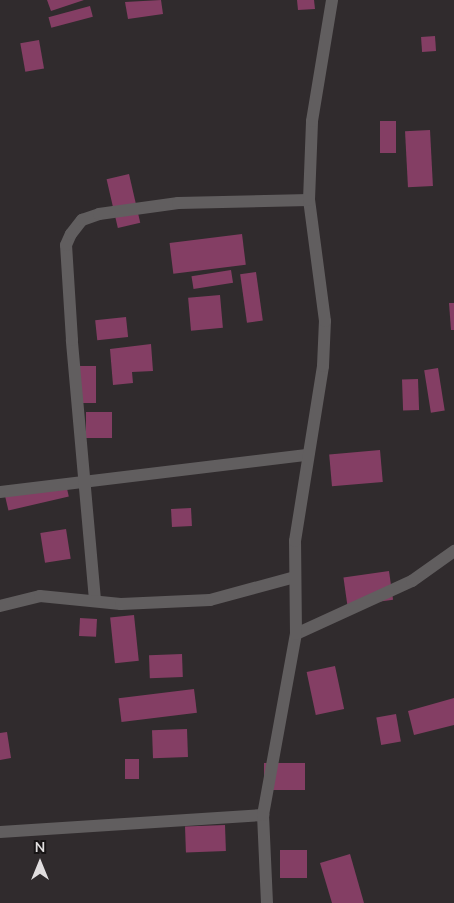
<!DOCTYPE html>
<style>
body{margin:0}
#map{position:relative;width:454px;height:903px;overflow:hidden;background:#302b2d;font-family:"Nunito Sans",sans-serif}
div>[style]{position:absolute}
[style*='--x']{left:calc(var(--x)*1px);top:calc(var(--y)*1px);width:calc(var(--w)*1px);rotate:calc(var(--a)*1deg)}
.building>*{inset:0;background:#843e64;transform-origin:0 0}
.minor>*{height:12px;margin:-6px;padding:0 6px;transform-origin:6px;border-radius:6px;background:#615e5f}
span{translate:-50% -50%;white-space:nowrap;text-align:center;line-height:1.15;-webkit-text-stroke:5px #171415;paint-order:stroke}
.north{position:absolute;left:15px;top:838px;width:50px;height:50px;-webkit-text-stroke:4px #171415;paint-order:stroke;rotate:0deg;font-size:14px;font-weight:700;line-height:20px;text-align:center;color:#e1dedf}
.north::after{content:'';display:block;margin:auto;width:18px;height:22px;background:#e1dedf;clip-path:polygon(50% 0,100% 100%,50% 72%,0 100%)}
</style>
<div id="map">
<div class="building">
<div style="clip-path:polygon(47px 0,84px 0,51px 11px)"></div>
<div style="clip-path:polygon(161px 0,163px 14px,128px 19px,125px 2px)"></div>
<div style="clip-path:polygon(297px 0,314px 0,315px 9px,298px 10px)"></div>
<div style="left:90px;top:6px;width:11px;height:43px;rotate:75deg"></div>
<div style="left:435px;top:36px;width:15px;height:14px;rotate:86deg"></div>
<div style="left:39px;top:40px;width:29px;height:19px;rotate:80deg"></div>
<div style="left:380px;top:121px;width:16px;height:32px"></div>
<div style="left:430px;top:130px;width:56px;height:25px;rotate:87deg"></div>
<div style="left:129px;top:174px;width:50px;height:23px;rotate:77deg"></div>
<div style="left:242px;top:234px;width:31px;height:73px;rotate:83deg"></div>
<div style="left:231px;top:270px;width:13px;height:40px;rotate:81deg"></div>
<div style="left:256px;top:272px;width:49px;height:16px;rotate:82deg"></div>
<div style="left:220px;top:295px;width:33px;height:32px;rotate:85deg"></div>
<div style="clip-path:polygon(449px 303px,454px 303px,454px 330px,451px 330px)"></div>
<div style="left:126px;top:317px;width:20px;height:31px;rotate:84deg"></div>
<div style="clip-path:polygon(151px 344px,153px 371px,132px 372px,133px 383px,113px 385px,110px 349px)"></div>
<div style="left:79px;top:366px;width:17px;height:37px"></div>
<div style="left:438px;top:368px;width:43px;height:14px;rotate:81deg"></div>
<div style="left:418px;top:379px;width:31px;height:16px;rotate:88deg"></div>
<div style="left:112px;top:412px;width:26px;height:26px;rotate:90deg"></div>
<div style="left:380px;top:450px;width:32px;height:51px;rotate:85deg"></div>
<div style="left:65px;top:480px;width:17px;height:62px;rotate:77deg"></div>
<div style="left:191px;top:508px;width:18px;height:20px;rotate:87deg"></div>
<div style="left:66px;top:529px;width:30px;height:26px;rotate:81deg"></div>
<div style="left:389px;top:571px;width:29px;height:46px;rotate:82deg"></div>
<div style="left:134px;top:615px;width:46px;height:24px;rotate:84deg"></div>
<div style="left:80px;top:618px;width:17px;height:18px;rotate:3deg"></div>
<div style="left:182px;top:654px;width:23px;height:33px;rotate:88deg"></div>
<div style="left:335px;top:666px;width:44px;height:29px;rotate:78deg"></div>
<div style="left:194px;top:689px;width:24px;height:76px;rotate:83deg"></div>
<div style="clip-path:polygon(454px 698px,454px 725px,414px 735px,408px 711px)"></div>
<div style="left:396px;top:714px;width:28px;height:20px;rotate:80deg"></div>
<div style="left:187px;top:729px;width:28px;height:35px;rotate:88deg"></div>
<div style="clip-path:polygon(7px 732px,11px 758px,0 760px,0 733px)"></div>
<div style="left:125px;top:759px;width:14px;height:20px"></div>
<div style="left:264px;top:763px;width:41px;height:27px"></div>
<div style="left:225px;top:825px;width:26px;height:40px;rotate:88deg"></div>
<div style="left:280px;top:850px;width:27px;height:28px"></div>
<div style="clip-path:polygon(350px 854px,364px 903px,332px 903px,320px 863px)"></div>
</div>
<div class="minor">
<div style="--x:0;--y:492;--w:309;--a:-6.9"></div>
<div style="--x:95;--y:600;--w:261;--a:-95.1"></div>
<div style="--x:72;--y:340;--w:95;--a:-93.6"></div>
<div style="--x:66;--y:245;--w:12;--a:-66"></div>
<div style="--x:71;--y:234;--w:18;--a:-52"></div>
<div style="--x:82;--y:220;--w:18;--a:-19"></div>
<div style="--x:99;--y:214;--w:80;--a:-7.9"></div>
<div style="--x:178;--y:203;--w:131;--a:-1.3"></div>
<div style="--x:0;--y:606;--w:41;--a:-14"></div>
<div style="--x:40;--y:596;--w:81;--a:5.6"></div>
<div style="--x:121;--y:604;--w:89;--a:-2.6"></div>
<div style="--x:210;--y:600;--w:88;--a:-15.1"></div>
<div style="--x:296;--y:634;--w:128;--a:-24.6"></div>
<div style="--x:412;--y:581;--w:52;--a:-35.5"></div>
<div style="--x:0;--y:832;--w:264;--a:-3.7"></div>
<div style="--x:267;--y:903;--w:88;--a:-92.6"></div>
<div style="--x:263;--y:815;--w:184;--a:-79.7"></div>
<div style="--x:296;--y:634;--w:93;--a:-90.6"></div>
<div style="--x:295;--y:541;--w:177;--a:-80.9"></div>
<div style="--x:323;--y:366;--w:45;--a:-87.5"></div>
<div style="--x:325;--y:321;--w:122;--a:-97.5"></div>
<div style="--x:309;--y:200;--w:79;--a:-87.8"></div>
<div style="--x:312;--y:121;--w:123;--a:-80.6"></div>
</div>
<div class="north">N</div>
</div>
